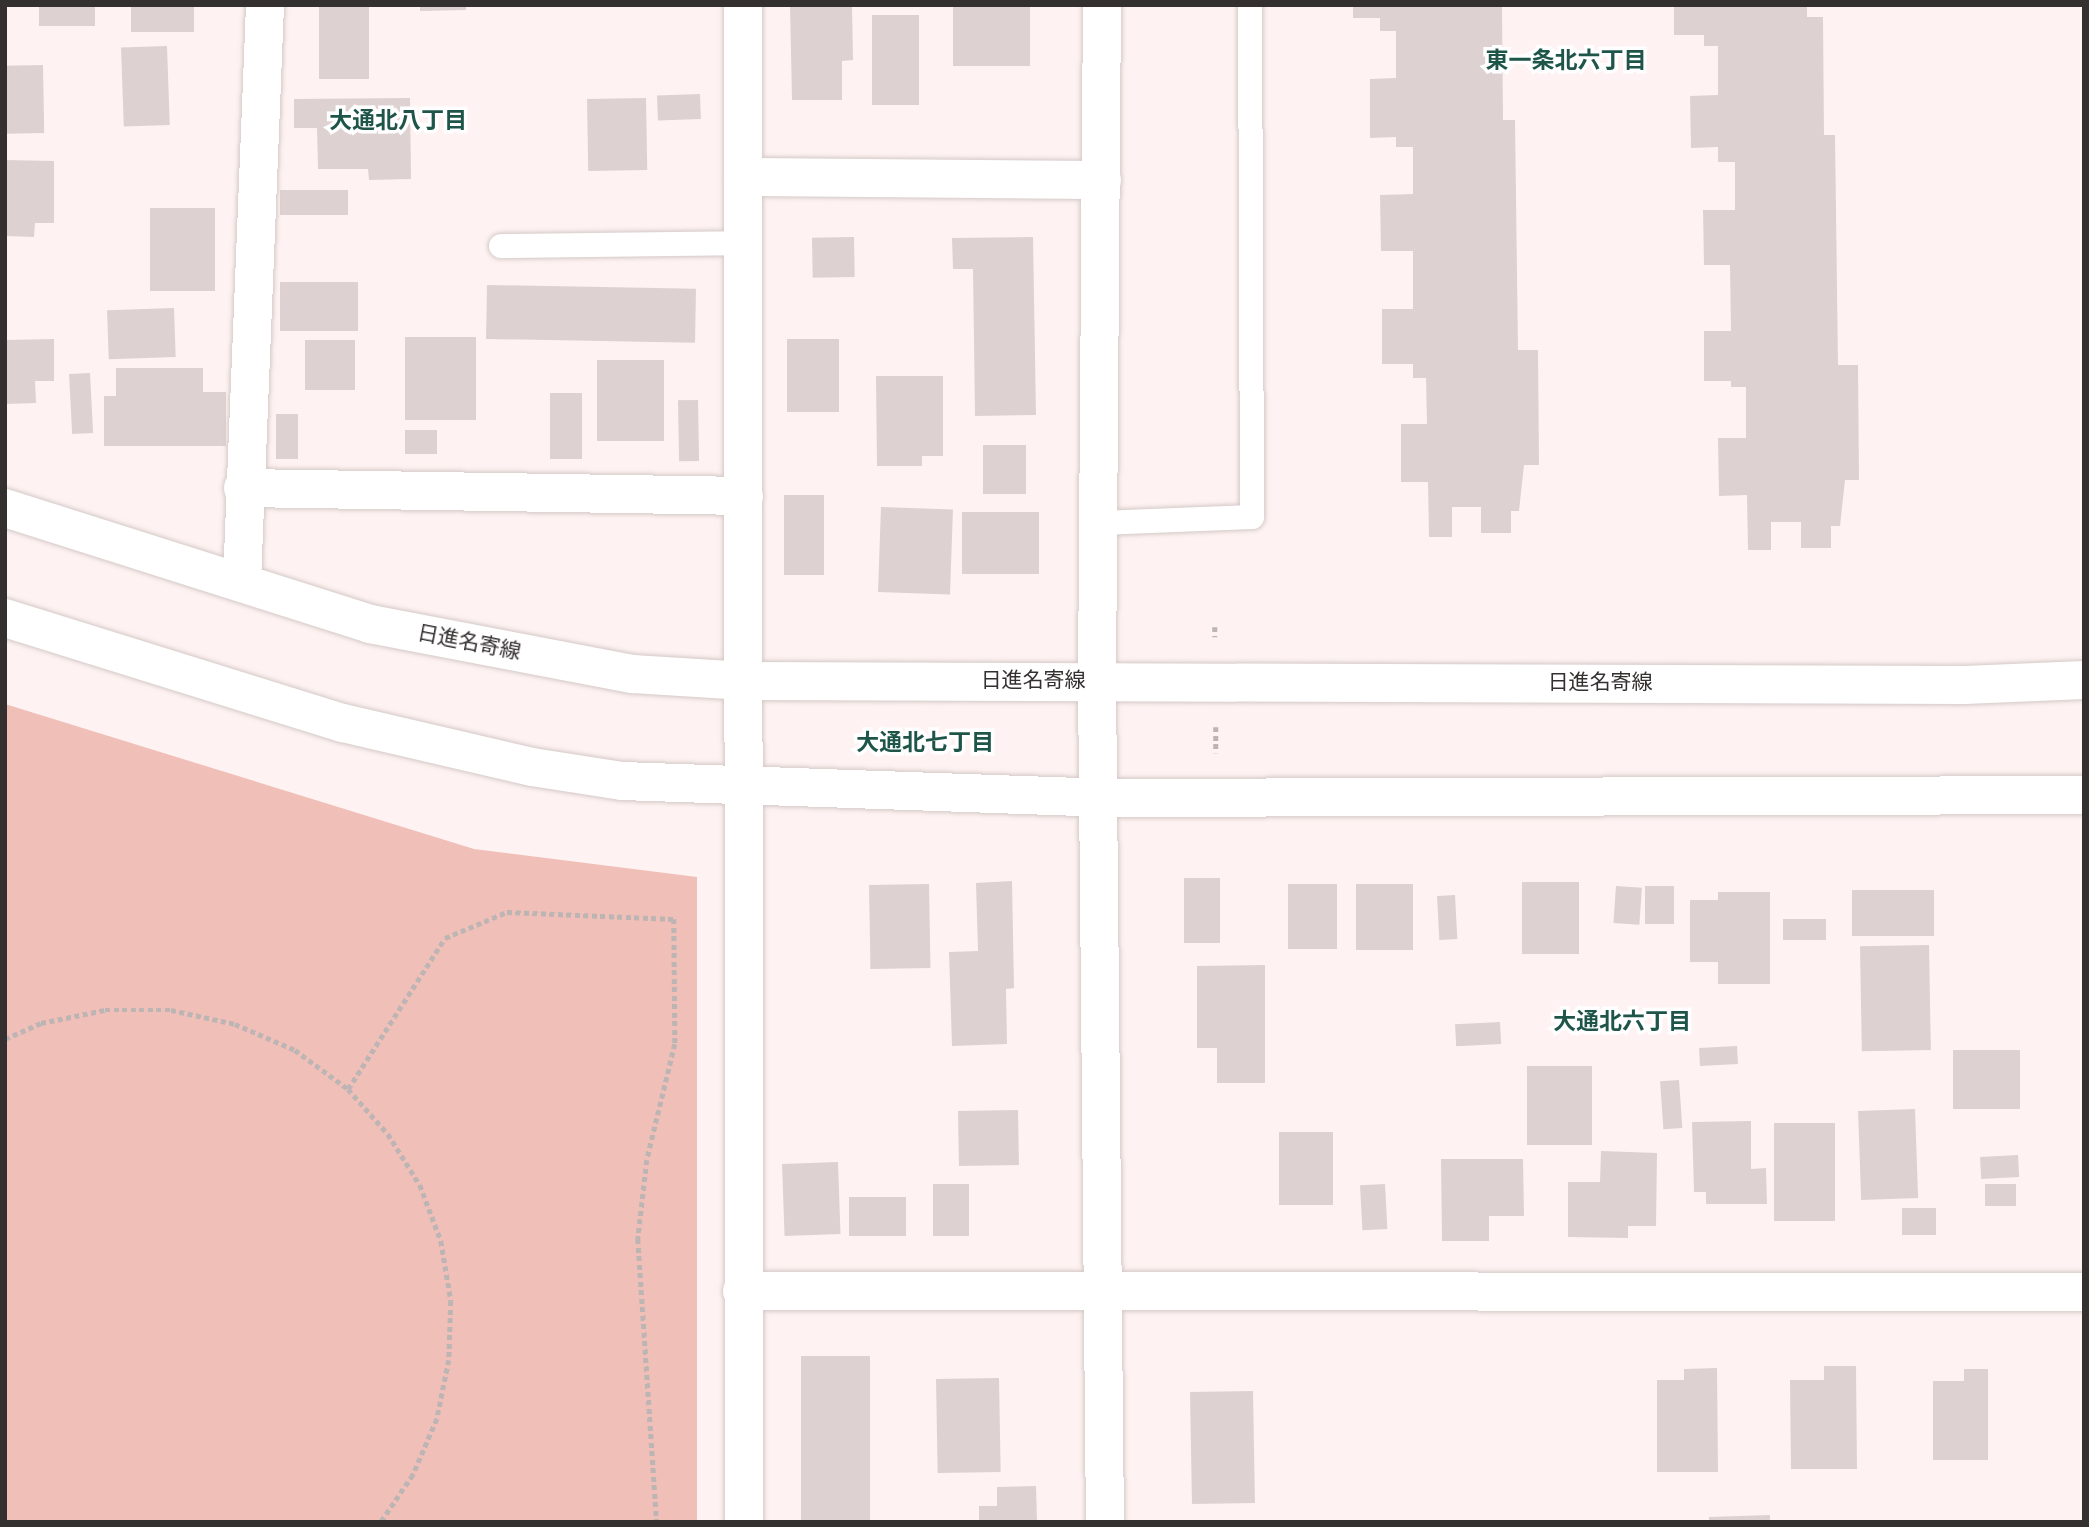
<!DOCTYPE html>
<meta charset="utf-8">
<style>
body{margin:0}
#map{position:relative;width:2089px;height:1527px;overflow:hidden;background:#fef3f2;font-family:Montserrat,"Noto Sans JP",sans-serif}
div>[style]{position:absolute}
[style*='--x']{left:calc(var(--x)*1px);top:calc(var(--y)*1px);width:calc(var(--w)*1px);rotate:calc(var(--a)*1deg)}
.green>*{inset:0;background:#f0bfb8}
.building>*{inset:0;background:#ddd2d1;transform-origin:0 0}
.path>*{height:4.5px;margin-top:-2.25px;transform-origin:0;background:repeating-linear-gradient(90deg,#bdb4b4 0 5px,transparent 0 8.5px)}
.roads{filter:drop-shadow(0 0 2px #d4c9c7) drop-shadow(0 0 2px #d4c9c7)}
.lane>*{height:24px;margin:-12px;padding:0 12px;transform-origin:12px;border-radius:12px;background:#fff}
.street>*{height:38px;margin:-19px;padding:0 19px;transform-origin:19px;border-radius:19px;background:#fff}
.secondary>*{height:38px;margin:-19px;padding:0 19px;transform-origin:19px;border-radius:19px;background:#fff}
span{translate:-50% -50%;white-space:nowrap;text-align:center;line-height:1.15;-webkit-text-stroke:7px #fff;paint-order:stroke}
.street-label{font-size:21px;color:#353030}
.neighbourhood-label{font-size:23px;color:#1f5549;font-weight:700}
.frame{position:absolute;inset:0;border:7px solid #353030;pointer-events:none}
</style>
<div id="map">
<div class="green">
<div style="clip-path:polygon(5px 704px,474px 849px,697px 877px,697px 1522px,5px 1522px)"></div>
</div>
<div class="building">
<div style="left:39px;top:5px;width:56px;height:21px"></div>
<div style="left:131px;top:5px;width:63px;height:27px"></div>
<div style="clip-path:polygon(420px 5px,466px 5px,466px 10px,420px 11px)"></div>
<div style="clip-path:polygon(790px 5px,852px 5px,853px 60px,842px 61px,842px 100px,792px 100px)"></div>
<div style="left:953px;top:5px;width:77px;height:61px"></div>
<div style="clip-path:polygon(1353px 5px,1502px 5px,1503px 120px,1515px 120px,1518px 350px,1538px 350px,1539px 465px,1524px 465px,1519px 511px,1511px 511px,1511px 533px,1481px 533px,1481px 507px,1452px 507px,1452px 537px,1429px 537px,1428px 482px,1401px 482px,1401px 424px,1427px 424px,1426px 378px,1413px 378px,1413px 364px,1382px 364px,1382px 309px,1413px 309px,1413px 251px,1381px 251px,1380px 195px,1413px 194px,1413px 147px,1396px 147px,1396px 137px,1370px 138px,1370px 79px,1396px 78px,1396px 31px,1380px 31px,1380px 18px,1353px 18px)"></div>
<div style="clip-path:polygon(1674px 5px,1807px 5px,1807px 17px,1823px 17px,1824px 135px,1835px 135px,1838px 365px,1858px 365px,1859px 480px,1845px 480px,1840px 526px,1831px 526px,1831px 548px,1801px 548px,1801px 522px,1771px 522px,1771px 550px,1748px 550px,1747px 495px,1719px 496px,1718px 438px,1746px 438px,1746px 387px,1731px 387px,1731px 381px,1704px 381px,1704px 331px,1731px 331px,1730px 265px,1704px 265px,1703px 210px,1735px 210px,1735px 162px,1718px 162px,1718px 147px,1691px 148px,1690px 96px,1718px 95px,1718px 46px,1704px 46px,1704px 35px,1674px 35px)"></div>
<div style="left:319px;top:7px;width:50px;height:72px"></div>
<div style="left:872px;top:15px;width:47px;height:90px"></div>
<div style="left:167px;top:46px;width:79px;height:46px;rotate:88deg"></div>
<div style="left:43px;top:65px;width:68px;height:38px;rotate:89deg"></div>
<div style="left:700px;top:94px;width:25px;height:43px;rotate:88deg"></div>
<div style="clip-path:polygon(410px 98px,411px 179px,369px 180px,368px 169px,318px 169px,317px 128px,294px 128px,294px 99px)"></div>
<div style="left:646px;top:98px;width:72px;height:59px;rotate:89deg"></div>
<div style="clip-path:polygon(5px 160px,54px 161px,54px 223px,35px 223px,34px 237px,5px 236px)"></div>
<div style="left:348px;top:190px;width:25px;height:68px;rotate:90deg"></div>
<div style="left:150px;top:208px;width:65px;height:83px"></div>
<div style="left:854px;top:237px;width:40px;height:42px;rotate:89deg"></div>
<div style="clip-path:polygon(1033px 237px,1036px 415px,975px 416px,973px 269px,953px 269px,952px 238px)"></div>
<div style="left:280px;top:282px;width:78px;height:49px"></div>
<div style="left:487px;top:285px;width:209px;height:54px;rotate:1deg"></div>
<div style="left:174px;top:308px;width:49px;height:67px;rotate:88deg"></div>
<div style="left:405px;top:337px;width:71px;height:83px"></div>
<div style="clip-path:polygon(54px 339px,54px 381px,35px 381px,36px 403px,5px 404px,5px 340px)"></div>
<div style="left:787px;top:339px;width:52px;height:73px"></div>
<div style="left:355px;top:340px;width:50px;height:50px;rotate:90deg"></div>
<div style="left:664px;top:360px;width:81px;height:67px;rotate:90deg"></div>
<div style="clip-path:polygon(116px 368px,203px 368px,203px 392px,226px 392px,226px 446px,104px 446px,104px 396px,116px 396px)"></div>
<div style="left:90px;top:373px;width:60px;height:21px;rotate:87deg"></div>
<div style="clip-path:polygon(876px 376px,943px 376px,943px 456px,922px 456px,922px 466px,877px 466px)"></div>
<div style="left:550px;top:393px;width:32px;height:66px"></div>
<div style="left:698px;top:400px;width:61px;height:20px;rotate:89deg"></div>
<div style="left:276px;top:414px;width:22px;height:45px"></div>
<div style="left:437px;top:430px;width:24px;height:32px;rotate:90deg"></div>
<div style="left:983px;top:445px;width:43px;height:49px"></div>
<div style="left:784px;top:495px;width:40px;height:80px"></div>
<div style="left:881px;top:507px;width:72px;height:85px;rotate:2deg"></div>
<div style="left:962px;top:512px;width:77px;height:62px"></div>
<div style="left:1184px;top:878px;width:36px;height:65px"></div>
<div style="clip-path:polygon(1012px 881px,1014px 988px,1006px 989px,1007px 1044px,952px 1046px,949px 952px,978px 951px,976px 883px)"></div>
<div style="left:1522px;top:882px;width:57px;height:72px"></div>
<div style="left:929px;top:884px;width:84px;height:60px;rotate:89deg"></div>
<div style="left:1288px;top:884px;width:49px;height:65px"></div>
<div style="left:1356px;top:884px;width:57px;height:66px"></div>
<div style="left:1616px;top:886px;width:26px;height:37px;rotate:4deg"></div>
<div style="left:1645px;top:886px;width:29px;height:38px"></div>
<div style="left:1852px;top:890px;width:82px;height:46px"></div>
<div style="clip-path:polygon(1718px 892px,1770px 892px,1770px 984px,1718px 984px,1718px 962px,1690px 962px,1690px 900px,1718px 900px)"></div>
<div style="left:1455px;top:895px;width:44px;height:18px;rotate:87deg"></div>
<div style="left:1783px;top:919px;width:43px;height:21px"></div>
<div style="left:1929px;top:945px;width:105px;height:69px;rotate:89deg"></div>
<div style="clip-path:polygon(1265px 965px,1265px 1083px,1217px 1083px,1217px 1048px,1197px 1048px,1197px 966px)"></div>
<div style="left:1500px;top:1022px;width:22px;height:45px;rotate:87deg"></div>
<div style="left:1737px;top:1046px;width:18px;height:38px;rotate:87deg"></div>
<div style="left:1953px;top:1050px;width:67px;height:59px"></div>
<div style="left:1527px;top:1066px;width:65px;height:79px"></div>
<div style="left:1679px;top:1080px;width:48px;height:19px;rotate:86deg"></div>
<div style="left:1915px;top:1109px;width:89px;height:57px;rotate:88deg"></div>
<div style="left:1018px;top:1110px;width:55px;height:60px;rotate:89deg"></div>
<div style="clip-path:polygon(1751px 1121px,1751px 1169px,1766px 1168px,1767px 1204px,1706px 1204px,1706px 1192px,1694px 1192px,1692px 1122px)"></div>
<div style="left:1774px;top:1123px;width:61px;height:98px"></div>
<div style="left:1279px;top:1132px;width:54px;height:73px"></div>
<div style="clip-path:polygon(1601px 1151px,1657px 1153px,1656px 1226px,1628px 1226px,1628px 1238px,1568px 1237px,1568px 1182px,1600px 1182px)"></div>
<div style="left:2018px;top:1155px;width:22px;height:38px;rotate:87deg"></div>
<div style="clip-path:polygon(1441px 1159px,1523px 1159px,1524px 1216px,1489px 1216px,1489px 1241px,1442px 1241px)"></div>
<div style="left:838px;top:1162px;width:72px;height:56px;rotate:88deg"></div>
<div style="left:933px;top:1184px;width:36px;height:52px"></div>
<div style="left:1385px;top:1184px;width:45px;height:25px;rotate:87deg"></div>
<div style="left:2016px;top:1184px;width:22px;height:31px;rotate:90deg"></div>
<div style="left:906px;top:1197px;width:39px;height:57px;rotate:90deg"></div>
<div style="left:1902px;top:1208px;width:34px;height:27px"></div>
<div style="left:870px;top:1356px;width:166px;height:69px;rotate:90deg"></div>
<div style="clip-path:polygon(1824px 1366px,1856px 1366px,1857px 1469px,1791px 1469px,1790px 1380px,1824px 1380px)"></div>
<div style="clip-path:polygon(1717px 1368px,1718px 1472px,1657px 1472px,1657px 1380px,1684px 1380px,1684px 1369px)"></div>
<div style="clip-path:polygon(1964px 1369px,1988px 1369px,1988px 1460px,1933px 1460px,1933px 1381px,1964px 1381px)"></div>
<div style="left:999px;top:1378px;width:94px;height:63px;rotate:89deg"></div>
<div style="left:1253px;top:1391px;width:112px;height:63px;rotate:89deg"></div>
<div style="clip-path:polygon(1036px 1486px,1037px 1522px,979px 1522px,979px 1506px,997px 1506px,997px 1487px)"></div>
<div style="clip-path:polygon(1770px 1515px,1770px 1522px,1709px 1522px,1709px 1517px)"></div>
</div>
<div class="path">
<div style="--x:1215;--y:627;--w:10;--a:90"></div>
<div style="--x:1216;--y:727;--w:26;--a:90"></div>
<div style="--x:5;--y:1039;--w:39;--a:-24"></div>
<div style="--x:41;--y:1023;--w:65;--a:-11.5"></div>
<div style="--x:105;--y:1010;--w:66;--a:0"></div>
<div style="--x:171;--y:1010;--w:66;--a:12.3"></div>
<div style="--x:235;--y:1024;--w:65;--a:23.4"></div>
<div style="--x:295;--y:1050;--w:66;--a:36.3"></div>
<div style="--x:348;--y:1089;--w:60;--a:48.4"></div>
<div style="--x:388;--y:1134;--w:60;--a:57.9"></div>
<div style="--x:420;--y:1185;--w:60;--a:69.4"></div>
<div style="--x:441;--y:1241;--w:61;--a:80.5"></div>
<div style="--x:451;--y:1301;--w:59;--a:91.9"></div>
<div style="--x:449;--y:1360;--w:60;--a:101.5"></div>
<div style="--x:437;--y:1419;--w:61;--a:113.2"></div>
<div style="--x:413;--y:1475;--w:57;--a:124.2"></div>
<div style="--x:348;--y:1089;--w:179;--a:-57.3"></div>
<div style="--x:445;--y:938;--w:67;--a:-22.8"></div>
<div style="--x:507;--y:912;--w:167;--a:2.4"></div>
<div style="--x:674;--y:919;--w:125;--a:89.5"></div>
<div style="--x:675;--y:1044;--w:119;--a:103.6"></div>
<div style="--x:647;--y:1160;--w:80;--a:96.5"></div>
<div style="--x:638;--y:1239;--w:284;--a:86.2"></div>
</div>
<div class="roads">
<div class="lane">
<div style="--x:501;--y:246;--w:242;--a:-0.7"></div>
<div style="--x:1100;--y:523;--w:152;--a:-2.3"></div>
<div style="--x:1252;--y:517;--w:512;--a:-90.22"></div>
</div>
<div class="street">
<div style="--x:743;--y:177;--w:359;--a:0.5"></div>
<div style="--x:243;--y:488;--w:501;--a:0.91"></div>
<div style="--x:242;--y:581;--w:576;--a:-87.71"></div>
<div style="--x:1097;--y:680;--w:842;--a:89.46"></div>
<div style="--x:742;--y:1291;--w:1342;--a:0.04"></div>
</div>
<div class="secondary">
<div style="--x:743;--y:5;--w:1517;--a:89.96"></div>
<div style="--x:5;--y:508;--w:383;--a:17.6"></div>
<div style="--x:370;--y:624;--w:268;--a:10.8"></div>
<div style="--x:633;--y:674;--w:112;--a:3.6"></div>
<div style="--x:745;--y:681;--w:1220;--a:0.19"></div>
<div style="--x:1965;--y:685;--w:119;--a:-2.4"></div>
<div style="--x:5;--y:618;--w:354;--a:17.3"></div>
<div style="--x:343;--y:723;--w:194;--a:13.1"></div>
<div style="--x:532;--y:767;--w:91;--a:8.8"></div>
<div style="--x:622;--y:781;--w:479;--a:2"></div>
<div style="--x:1101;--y:798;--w:983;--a:-0.17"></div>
<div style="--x:1097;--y:680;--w:675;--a:-89.58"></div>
</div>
</div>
<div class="street-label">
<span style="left:469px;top:642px;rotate:11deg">日進名寄線</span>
<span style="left:1033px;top:680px">日進名寄線</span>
<span style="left:1600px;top:682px">日進名寄線</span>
</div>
<div class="neighbourhood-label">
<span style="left:1566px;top:60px">東一条北六丁目</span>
<span style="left:398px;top:120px">大通北八丁目</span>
<span style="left:925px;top:742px">大通北七丁目</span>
<span style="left:1622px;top:1021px">大通北六丁目</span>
</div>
<div class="frame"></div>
</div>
